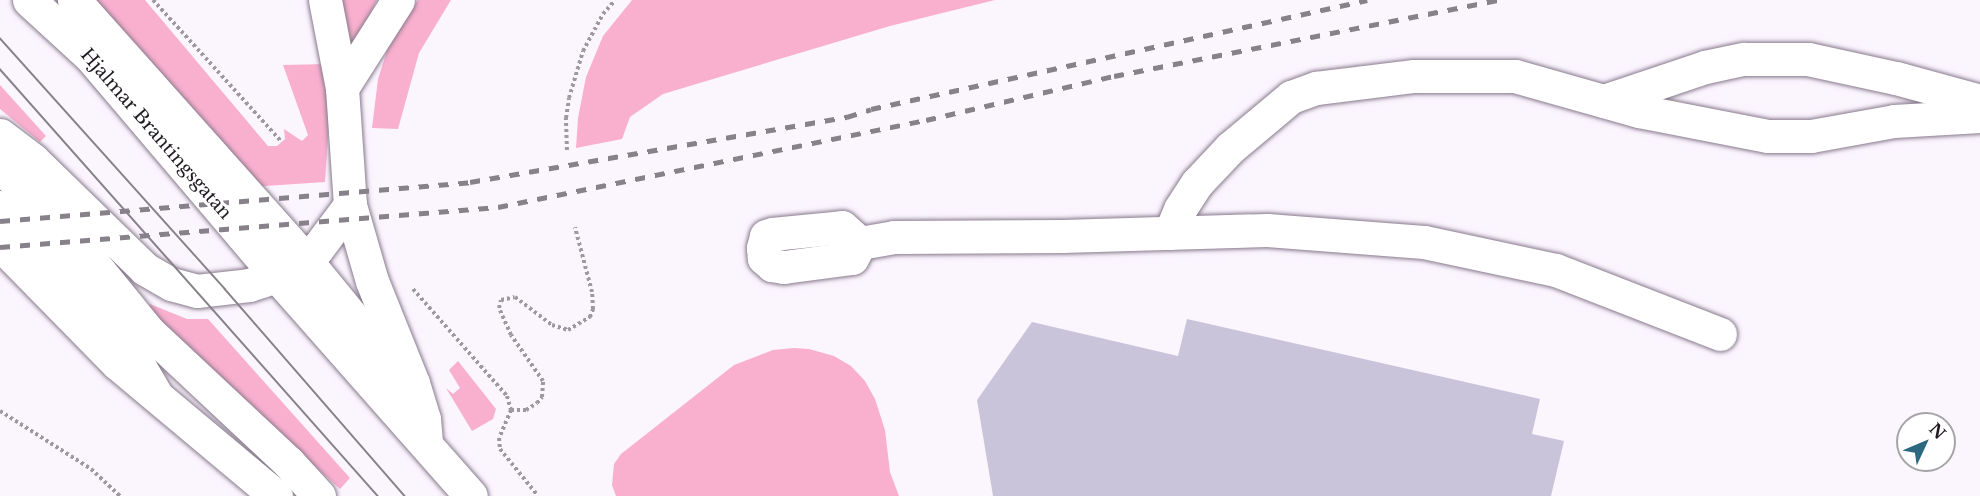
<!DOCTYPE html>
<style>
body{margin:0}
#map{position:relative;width:1980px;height:496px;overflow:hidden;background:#fbf5fe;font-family:"Libre Baskerville",serif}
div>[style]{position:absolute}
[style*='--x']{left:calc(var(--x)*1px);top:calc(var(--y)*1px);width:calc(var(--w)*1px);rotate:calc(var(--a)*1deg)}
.green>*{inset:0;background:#f9b0ce}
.building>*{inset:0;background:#cac4da}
.path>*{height:4px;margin-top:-2px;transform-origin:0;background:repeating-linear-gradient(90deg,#9e98a0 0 3px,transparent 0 6px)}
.roads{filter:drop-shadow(0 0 2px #887a8d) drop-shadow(0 0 2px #887a8d)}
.minor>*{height:33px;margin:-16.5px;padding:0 16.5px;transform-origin:16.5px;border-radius:16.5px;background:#fff}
.major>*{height:33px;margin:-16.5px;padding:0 16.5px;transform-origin:16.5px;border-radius:16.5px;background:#fff}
.highway>*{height:33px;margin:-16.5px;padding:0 16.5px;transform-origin:16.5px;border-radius:16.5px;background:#fff}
.tram>*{height:1.5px;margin:-0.75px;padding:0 0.75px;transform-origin:0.75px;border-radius:0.75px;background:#878189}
.rail>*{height:4.5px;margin-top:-2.25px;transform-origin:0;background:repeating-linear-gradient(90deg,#878189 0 10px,transparent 0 20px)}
span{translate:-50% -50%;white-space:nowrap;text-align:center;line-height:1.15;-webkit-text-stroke:6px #fff;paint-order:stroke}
.street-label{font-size:18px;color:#211c23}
.north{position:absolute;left:1896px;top:412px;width:60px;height:60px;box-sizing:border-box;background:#fff;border:2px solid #a6a4a7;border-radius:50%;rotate:46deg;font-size:16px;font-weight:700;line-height:24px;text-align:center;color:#211c23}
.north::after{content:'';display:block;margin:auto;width:21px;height:27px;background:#2c6880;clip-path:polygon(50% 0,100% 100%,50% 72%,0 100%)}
</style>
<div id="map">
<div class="green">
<div style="clip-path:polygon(89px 0,145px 0,268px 146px,277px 146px,285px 139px,284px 129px,302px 141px,308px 135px,283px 65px,327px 64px,331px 94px,325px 182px,249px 187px)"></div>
<div style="clip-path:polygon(337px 0,377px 0,354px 45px,347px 44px)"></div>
<div style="clip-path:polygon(418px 0,451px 0,419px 53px,398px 129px,372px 128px,378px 79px,391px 38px)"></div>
<div style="clip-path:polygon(632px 0,995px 0,890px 26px,663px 94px,630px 117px,622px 139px,576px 148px,578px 118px,586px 77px,603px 36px)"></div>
<div style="clip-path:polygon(0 85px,46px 136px,40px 142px,0 109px)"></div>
<div style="clip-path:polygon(150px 304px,187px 319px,208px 319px,350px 478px,340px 489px,201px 364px,148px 310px)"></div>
<div style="clip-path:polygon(794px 348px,809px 349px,834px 356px,851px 366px,865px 381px,875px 399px,885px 430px,890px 472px,899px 496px,616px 496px,612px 485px,614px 464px,621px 454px,734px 365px,773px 350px)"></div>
<div style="clip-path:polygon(458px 361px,496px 409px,493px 419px,472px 431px,446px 388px,453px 394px,460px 388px,449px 370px)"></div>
</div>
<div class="building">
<div style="clip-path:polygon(1187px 319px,1540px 399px,1532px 434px,1564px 441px,1551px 496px,993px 496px,977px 400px,1032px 322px,1178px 356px)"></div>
</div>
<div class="path">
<div style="--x:153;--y:0;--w:190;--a:47.8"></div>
<div style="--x:567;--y:150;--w:32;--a:-92"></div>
<div style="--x:566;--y:118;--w:20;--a:-81"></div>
<div style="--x:569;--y:98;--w:49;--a:-73.4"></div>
<div style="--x:583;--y:51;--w:42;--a:-61.6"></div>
<div style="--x:603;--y:14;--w:18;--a:-49"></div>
<div style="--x:413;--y:289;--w:142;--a:48.7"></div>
<div style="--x:507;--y:396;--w:15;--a:74"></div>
<div style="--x:511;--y:410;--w:30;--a:113"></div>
<div style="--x:499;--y:438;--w:11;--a:85"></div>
<div style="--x:500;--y:449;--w:60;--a:51"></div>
<div style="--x:511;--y:410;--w:15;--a:0"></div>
<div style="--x:526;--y:410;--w:13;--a:-32"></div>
<div style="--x:537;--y:403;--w:8;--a:-50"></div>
<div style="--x:542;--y:397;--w:16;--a:-86"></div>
<div style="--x:543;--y:381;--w:56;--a:-124.8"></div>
<div style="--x:511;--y:335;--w:30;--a:-114"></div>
<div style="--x:499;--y:308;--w:8;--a:-76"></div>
<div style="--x:501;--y:300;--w:14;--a:-12"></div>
<div style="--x:515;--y:297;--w:46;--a:37.1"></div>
<div style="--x:552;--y:325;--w:17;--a:17"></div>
<div style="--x:568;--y:330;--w:26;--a:-31"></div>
<div style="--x:590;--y:317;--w:9;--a:-69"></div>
<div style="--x:593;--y:309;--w:17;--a:-93"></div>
<div style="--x:592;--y:292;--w:67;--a:-104.7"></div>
<div style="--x:0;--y:411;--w:108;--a:32.5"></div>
<div style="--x:91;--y:469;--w:40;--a:43"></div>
</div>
<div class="roads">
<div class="minor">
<div style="--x:74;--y:0;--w:346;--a:48.3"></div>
<div style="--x:304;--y:258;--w:120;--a:50.7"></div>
<div style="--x:380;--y:351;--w:57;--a:60.8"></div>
<div style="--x:325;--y:0;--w:90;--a:79.1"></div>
<div style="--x:1604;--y:101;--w:107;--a:-18.6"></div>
<div style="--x:1705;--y:67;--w:40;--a:-12"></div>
<div style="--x:1744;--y:59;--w:64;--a:0"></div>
<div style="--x:1808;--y:59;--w:90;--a:12.2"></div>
<div style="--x:1896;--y:78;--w:87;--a:15.3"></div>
<div style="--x:0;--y:167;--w:77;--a:42.4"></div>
<div style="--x:57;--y:219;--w:144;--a:50.9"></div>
<div style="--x:148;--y:331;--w:192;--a:43.1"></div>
<div style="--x:288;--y:462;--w:46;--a:47.6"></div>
<div style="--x:0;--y:207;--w:110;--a:43.5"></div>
<div style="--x:80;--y:283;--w:78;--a:52.8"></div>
<div style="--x:127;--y:345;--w:56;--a:59.7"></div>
<div style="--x:1170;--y:233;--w:26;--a:-67"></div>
<div style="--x:1180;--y:209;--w:31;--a:-57"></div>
<div style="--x:1197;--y:183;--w:48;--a:-46.7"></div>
<div style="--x:1230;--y:148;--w:80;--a:-39.9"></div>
<div style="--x:1291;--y:97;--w:27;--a:-20"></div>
<div style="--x:1316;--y:88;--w:99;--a:-7"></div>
<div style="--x:1414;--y:76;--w:101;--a:0"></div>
<div style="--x:1515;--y:76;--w:129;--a:15.8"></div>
<div style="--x:1639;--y:111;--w:131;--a:11"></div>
<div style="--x:1768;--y:136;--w:43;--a:0"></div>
<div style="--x:1811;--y:136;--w:84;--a:-10.2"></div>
<div style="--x:1894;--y:121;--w:86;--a:-3.3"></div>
<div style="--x:860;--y:243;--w:17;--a:118"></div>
<div style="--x:852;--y:258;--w:69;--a:172.5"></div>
<div style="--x:784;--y:267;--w:12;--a:-171"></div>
<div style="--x:772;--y:265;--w:11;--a:-139"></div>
<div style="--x:764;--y:258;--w:10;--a:-96"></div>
<div style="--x:763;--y:248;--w:12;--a:-76"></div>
<div style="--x:766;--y:236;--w:6;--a:-18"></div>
<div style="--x:772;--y:234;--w:70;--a:-5.7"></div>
<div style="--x:842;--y:227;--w:24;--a:42"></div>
<div style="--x:860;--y:243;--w:35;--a:-10"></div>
<div style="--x:894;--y:237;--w:168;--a:-0.3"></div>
<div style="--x:1062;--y:236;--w:205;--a:-1.7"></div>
<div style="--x:1267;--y:230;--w:157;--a:4.4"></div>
<div style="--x:1424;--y:242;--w:135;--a:12"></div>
<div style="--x:1556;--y:270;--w:176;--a:21.3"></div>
</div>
<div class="major">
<div style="--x:29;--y:0;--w:84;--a:42.6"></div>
<div style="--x:91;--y:57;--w:287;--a:49.7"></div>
<div style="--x:277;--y:276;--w:293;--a:48.6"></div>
<div style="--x:342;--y:88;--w:117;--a:86.1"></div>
<div style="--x:350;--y:205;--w:79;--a:73.9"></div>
<div style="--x:372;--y:281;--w:110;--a:68.1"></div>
<div style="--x:413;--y:383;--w:38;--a:73"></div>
<div style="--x:424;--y:419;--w:24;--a:85"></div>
<div style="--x:0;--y:135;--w:41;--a:37.1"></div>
<div style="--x:33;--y:160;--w:156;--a:44.2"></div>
<div style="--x:145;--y:269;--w:30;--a:30"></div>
<div style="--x:171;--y:284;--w:27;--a:15"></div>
<div style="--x:197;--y:291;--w:52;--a:-6.6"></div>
<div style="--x:249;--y:285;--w:29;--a:-18"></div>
<div style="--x:277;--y:276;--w:48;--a:-34"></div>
<div style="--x:317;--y:249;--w:55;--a:-53.1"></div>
<div style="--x:0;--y:244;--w:168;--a:45.5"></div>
<div style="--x:118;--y:364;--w:206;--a:39.9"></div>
</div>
<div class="highway">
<div style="--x:342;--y:88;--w:104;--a:-57.5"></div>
</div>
</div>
<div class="tram">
<div style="--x:0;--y:38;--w:337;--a:48.1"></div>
<div style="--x:225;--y:289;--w:274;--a:49"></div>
<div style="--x:0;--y:69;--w:570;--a:48.48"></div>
</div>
<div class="rail">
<div style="--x:0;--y:221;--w:472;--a:-4.7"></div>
<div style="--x:470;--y:182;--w:383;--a:-9.8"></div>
<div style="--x:847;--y:117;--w:25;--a:-18"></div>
<div style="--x:871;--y:109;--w:508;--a:-12.39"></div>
<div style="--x:0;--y:247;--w:500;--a:-4.6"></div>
<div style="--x:498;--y:207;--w:437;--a:-11.5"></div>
<div style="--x:926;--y:120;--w:193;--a:-13.2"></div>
<div style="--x:1114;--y:76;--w:391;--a:-11.2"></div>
</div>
<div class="street-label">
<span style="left:156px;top:134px;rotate:49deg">Hjalmar Brantingsgatan</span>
</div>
<div class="north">N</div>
</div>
